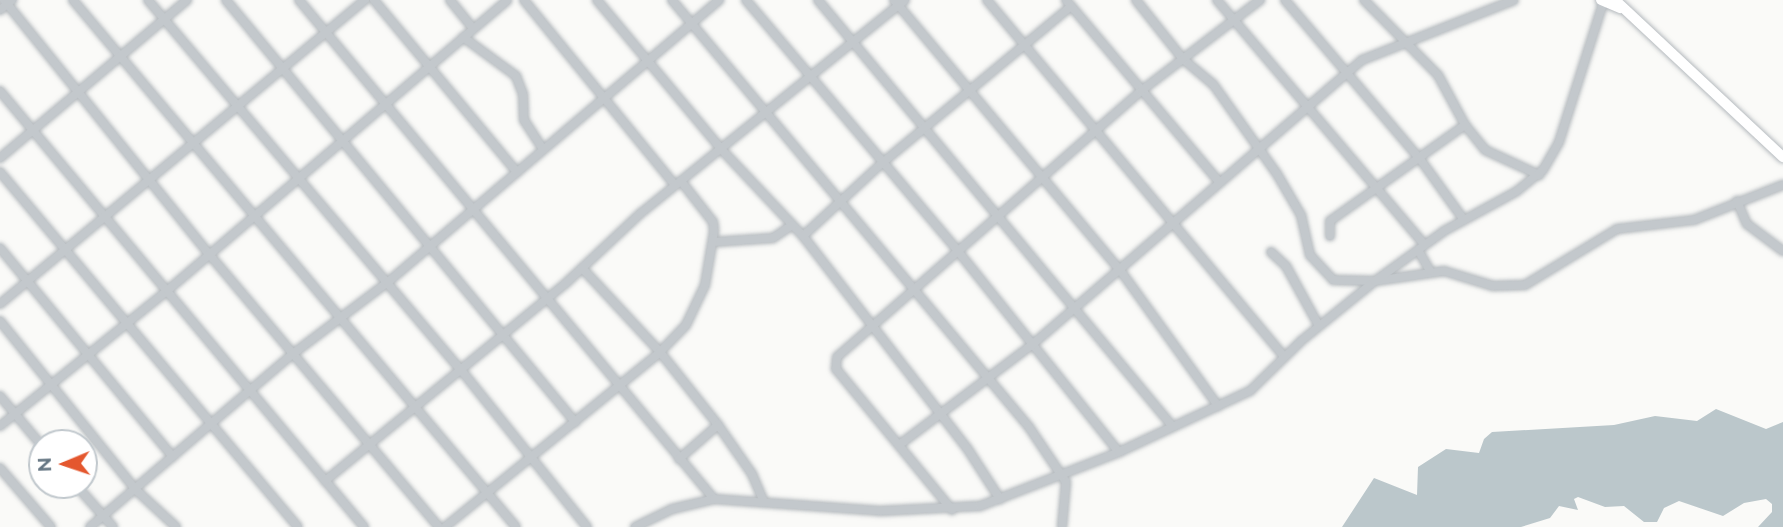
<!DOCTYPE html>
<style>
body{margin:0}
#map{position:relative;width:1783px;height:527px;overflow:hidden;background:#fafaf8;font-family:Raleway,sans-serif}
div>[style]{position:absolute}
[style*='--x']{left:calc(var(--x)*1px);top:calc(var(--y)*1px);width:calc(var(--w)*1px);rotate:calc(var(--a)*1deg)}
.water>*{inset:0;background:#bbc7cb}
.roads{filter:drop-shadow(0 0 2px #b5babe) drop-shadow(0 0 2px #b5babe)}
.minor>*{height:8px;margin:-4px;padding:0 4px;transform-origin:4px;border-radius:4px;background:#c3c8cc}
.major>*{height:10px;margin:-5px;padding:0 5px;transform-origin:5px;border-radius:5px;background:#fff}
span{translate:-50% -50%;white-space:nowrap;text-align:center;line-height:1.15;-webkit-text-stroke:7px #fff;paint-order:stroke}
.north{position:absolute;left:28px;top:429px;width:70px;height:70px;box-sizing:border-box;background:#fff;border:2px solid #c1c8cd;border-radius:50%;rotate:268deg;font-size:19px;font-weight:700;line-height:28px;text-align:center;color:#657683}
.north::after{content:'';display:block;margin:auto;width:24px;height:32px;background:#e4572e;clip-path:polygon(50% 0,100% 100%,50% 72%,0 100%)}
</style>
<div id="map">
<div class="water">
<div style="clip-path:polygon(1716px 409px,1766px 429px,1783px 422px,1783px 527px,1758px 527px,1772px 512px,1772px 504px,1766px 499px,1744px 503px,1723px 516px,1679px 501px,1664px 508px,1657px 522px,1644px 522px,1624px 506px,1605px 507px,1578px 497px,1574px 499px,1578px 510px,1559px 506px,1550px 518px,1521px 527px,1342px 527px,1374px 478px,1417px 495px,1418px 467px,1446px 449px,1479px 453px,1484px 439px,1492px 432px,1614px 425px,1655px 416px,1697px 421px)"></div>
</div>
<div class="roads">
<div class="minor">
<div style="--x:4;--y:0;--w:326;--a:51.1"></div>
<div style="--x:209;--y:254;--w:357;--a:49.9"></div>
<div style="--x:73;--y:0;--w:688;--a:49.95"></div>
<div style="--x:148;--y:0;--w:486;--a:49.8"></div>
<div style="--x:462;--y:371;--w:200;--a:51.3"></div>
<div style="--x:226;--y:0;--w:548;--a:50.41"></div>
<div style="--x:299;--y:0;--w:649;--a:50.25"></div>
<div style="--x:374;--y:0;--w:224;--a:50.3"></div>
<div style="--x:450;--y:0;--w:36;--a:51"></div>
<div style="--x:524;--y:0;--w:239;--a:50.8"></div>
<div style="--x:597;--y:0;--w:194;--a:50.2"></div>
<div style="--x:721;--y:149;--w:120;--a:46.7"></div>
<div style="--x:803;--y:236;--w:268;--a:52.3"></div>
<div style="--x:967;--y:448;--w:61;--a:57.1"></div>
<div style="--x:672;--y:0;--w:557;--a:50.1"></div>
<div style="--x:1029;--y:427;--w:66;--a:56.1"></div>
<div style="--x:1066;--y:482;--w:45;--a:95.1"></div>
<div style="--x:746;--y:0;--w:327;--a:49.8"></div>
<div style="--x:957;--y:250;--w:259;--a:51.3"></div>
<div style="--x:818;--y:0;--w:555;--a:50.26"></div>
<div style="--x:894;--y:0;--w:352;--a:50.1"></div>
<div style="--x:1120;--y:270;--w:168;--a:54.2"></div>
<div style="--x:987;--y:0;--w:464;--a:50.2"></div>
<div style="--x:1066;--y:0;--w:238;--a:49.9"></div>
<div style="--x:1136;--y:0;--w:75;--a:51.5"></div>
<div style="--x:1183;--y:59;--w:39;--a:40"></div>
<div style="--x:1213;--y:84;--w:110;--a:54.6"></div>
<div style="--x:1277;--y:174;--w:48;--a:59.7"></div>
<div style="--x:1301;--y:215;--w:41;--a:77.3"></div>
<div style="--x:1310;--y:255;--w:34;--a:47"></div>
<div style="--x:1333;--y:280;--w:42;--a:1.4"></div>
<div style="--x:1375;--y:281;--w:70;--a:-8.2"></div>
<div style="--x:1444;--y:271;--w:51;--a:17"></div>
<div style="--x:1493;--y:286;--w:32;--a:-2"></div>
<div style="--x:1525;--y:285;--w:108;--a:-31.3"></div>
<div style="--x:1617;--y:229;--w:78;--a:-6.7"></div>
<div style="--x:1694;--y:220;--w:96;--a:-21.5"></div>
<div style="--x:1217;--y:0;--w:321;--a:49.7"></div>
<div style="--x:1285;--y:0;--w:209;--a:49.7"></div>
<div style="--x:1420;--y:159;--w:75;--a:54.2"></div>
<div style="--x:1364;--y:0;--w:105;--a:45.4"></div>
<div style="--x:1438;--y:75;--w:57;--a:61.6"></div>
<div style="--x:1465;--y:125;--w:32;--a:51"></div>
<div style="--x:1485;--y:150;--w:60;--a:24.8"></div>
<div style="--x:0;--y:10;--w:16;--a:-40"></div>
<div style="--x:463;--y:37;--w:66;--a:36.3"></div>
<div style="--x:516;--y:76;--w:19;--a:69"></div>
<div style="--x:523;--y:94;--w:26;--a:88"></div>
<div style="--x:524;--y:120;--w:35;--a:57"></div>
<div style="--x:0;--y:91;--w:568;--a:50.14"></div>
<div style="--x:0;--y:158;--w:245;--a:-40.2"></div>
<div style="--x:0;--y:172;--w:463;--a:50"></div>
<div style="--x:1737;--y:201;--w:25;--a:67"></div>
<div style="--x:1747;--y:224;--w:45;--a:36.9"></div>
<div style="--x:803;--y:236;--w:106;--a:-42.7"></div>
<div style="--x:881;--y:164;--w:247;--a:-39.7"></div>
<div style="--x:1330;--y:236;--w:15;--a:-90"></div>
<div style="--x:1330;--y:221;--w:166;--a:-35.4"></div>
<div style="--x:714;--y:242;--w:59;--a:-3.9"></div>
<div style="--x:773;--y:238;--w:23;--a:-34"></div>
<div style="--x:0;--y:248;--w:271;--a:50.4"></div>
<div style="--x:1418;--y:250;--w:24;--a:60"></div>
<div style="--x:1271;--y:252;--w:21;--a:43"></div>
<div style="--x:1286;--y:266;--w:68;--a:61.2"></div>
<div style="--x:582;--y:268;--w:115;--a:47.1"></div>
<div style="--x:660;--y:352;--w:93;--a:51.5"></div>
<div style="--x:718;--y:425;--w:60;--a:55.2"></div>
<div style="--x:752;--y:474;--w:28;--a:67"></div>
<div style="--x:0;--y:304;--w:475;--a:-39.8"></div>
<div style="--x:0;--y:321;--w:216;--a:51.2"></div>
<div style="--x:135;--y:489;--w:56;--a:42.8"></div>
<div style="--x:0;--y:396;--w:65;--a:50"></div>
<div style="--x:0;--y:426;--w:216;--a:-39"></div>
<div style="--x:168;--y:290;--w:446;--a:-40.5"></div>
<div style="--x:899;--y:445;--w:168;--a:-37"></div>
<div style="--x:1033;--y:344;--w:435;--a:-40.8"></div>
<div style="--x:1362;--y:60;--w:163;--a:-21.5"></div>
<div style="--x:679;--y:459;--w:52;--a:-41.1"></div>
<div style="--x:0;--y:468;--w:78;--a:49.2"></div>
<div style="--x:325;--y:481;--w:310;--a:-39.4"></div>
<div style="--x:565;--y:284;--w:104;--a:-43.1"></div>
<div style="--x:641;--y:213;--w:339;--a:-38.9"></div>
<div style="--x:76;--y:485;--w:56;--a:48.6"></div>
<div style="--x:952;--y:510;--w:183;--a:-129.4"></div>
<div style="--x:836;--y:369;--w:12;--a:-85"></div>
<div style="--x:837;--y:357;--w:404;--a:-41.2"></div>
<div style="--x:1141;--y:91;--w:150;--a:-37.4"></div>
<div style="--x:90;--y:527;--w:268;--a:-40.5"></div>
<div style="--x:294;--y:353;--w:118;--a:-37.1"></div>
<div style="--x:388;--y:282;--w:435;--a:-40.4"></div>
<div style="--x:445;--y:527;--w:277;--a:-39.1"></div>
<div style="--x:660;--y:352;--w:37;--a:-46"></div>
<div style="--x:686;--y:325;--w:44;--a:-64.6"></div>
<div style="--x:705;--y:285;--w:55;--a:-80.5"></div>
<div style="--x:714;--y:231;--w:9;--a:-96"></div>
<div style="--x:713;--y:222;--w:52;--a:-128"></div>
<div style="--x:635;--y:527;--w:41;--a:-25.9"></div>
<div style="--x:672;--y:509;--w:43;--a:-13.4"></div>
<div style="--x:714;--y:499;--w:166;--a:4.1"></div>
<div style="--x:880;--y:511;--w:100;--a:-2.9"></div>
<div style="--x:980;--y:506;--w:149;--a:-21.2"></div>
<div style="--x:1119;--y:452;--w:145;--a:-25"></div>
<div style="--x:1250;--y:391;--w:71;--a:-44.4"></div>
<div style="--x:1301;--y:341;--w:95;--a:-39"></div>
<div style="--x:1375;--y:281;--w:85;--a:-35.9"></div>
<div style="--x:1444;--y:231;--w:83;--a:-28.7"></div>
<div style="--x:1517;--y:191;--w:33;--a:-39"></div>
<div style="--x:1543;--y:170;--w:32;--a:-60"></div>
<div style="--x:1559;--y:142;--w:149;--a:-72.4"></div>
</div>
<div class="major">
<div style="--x:1601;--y:0;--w:21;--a:23"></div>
<div style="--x:1615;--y:0;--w:230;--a:43.1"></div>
</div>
</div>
<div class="north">N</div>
</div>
